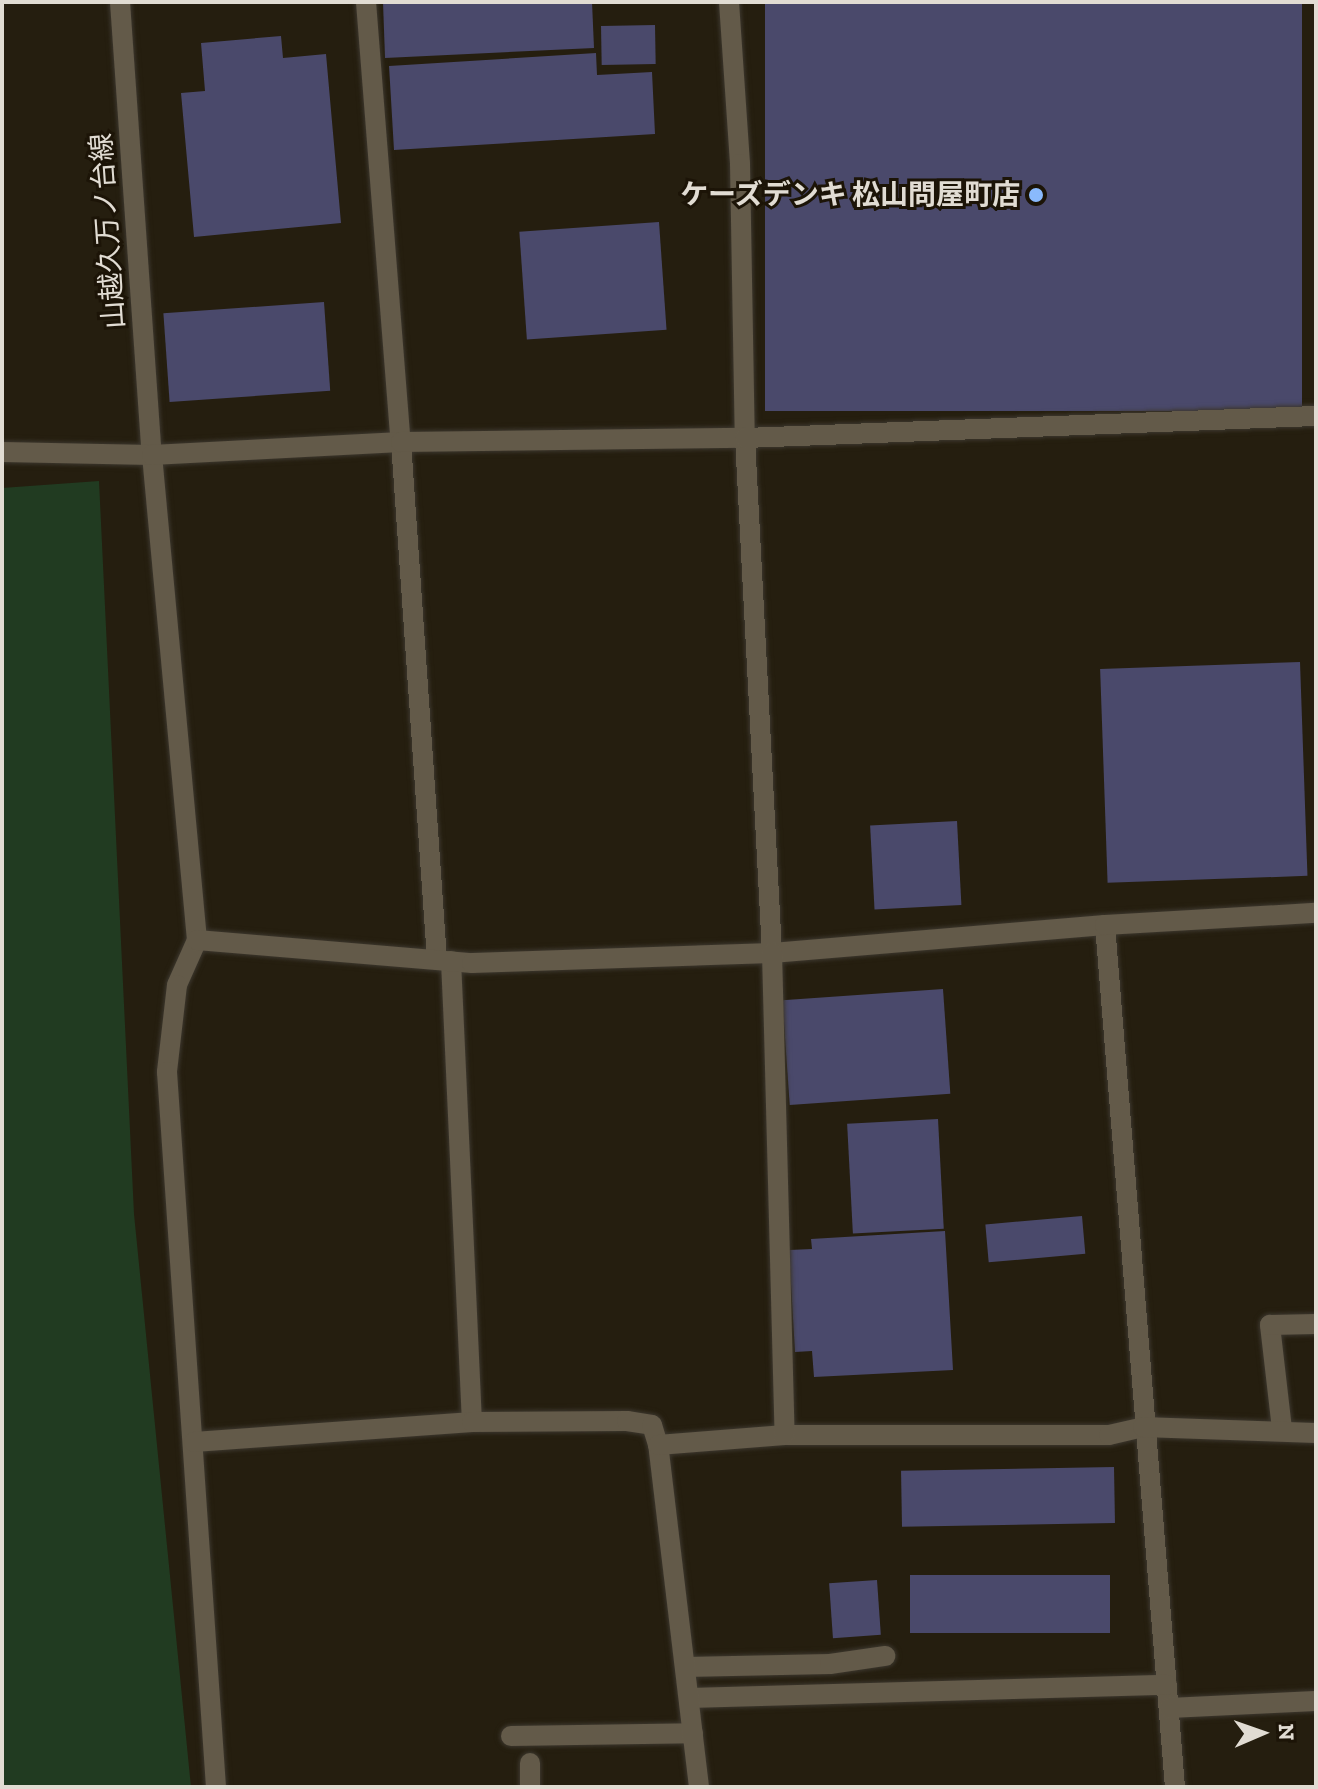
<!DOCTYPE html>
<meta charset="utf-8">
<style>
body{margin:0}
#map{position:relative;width:1318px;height:1789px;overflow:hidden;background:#251e0f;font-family:"Zilla Slab","Noto Sans JP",serif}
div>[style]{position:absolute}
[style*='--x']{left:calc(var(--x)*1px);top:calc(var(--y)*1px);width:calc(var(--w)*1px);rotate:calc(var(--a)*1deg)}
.green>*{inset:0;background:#213b21}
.building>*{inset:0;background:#4a496b;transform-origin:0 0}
.roads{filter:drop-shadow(0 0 2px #3c372e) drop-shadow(0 0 2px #3c372e)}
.minor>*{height:20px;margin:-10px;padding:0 10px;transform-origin:10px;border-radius:10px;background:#635a49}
.tertiary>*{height:20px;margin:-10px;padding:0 10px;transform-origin:10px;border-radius:10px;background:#635a49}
.dots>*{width:22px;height:22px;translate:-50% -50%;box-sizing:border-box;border:4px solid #1c1407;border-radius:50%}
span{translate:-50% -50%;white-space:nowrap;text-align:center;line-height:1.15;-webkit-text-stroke:6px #1c1407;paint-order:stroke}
.poi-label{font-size:28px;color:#e1dcd3;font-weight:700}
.right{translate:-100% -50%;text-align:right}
.street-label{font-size:28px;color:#e1dcd3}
.frame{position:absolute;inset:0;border:4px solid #e1dcd3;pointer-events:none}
.north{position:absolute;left:1222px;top:1693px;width:80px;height:80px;-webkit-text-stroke:6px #1c1407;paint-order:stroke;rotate:88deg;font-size:22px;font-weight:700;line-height:32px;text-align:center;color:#e1dcd3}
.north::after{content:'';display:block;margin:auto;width:28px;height:36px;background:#e1dcd3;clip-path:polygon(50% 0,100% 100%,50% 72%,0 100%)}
</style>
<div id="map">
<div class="green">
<div style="clip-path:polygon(99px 481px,134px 1214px,191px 1787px,2px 1787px,2px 488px)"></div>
</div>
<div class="building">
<div style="clip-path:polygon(383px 2px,592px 2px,594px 48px,385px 58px)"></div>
<div style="left:765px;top:2px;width:537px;height:409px"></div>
<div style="left:655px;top:25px;width:39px;height:54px;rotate:89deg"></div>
<div style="clip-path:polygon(281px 36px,283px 58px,326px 54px,341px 223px,194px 237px,181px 93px,205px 91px,201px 43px)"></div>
<div style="clip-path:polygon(596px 53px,597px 75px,652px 72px,655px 134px,394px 150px,389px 66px)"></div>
<div style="left:659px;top:222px;width:108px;height:140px;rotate:86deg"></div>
<div style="left:324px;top:302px;width:89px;height:161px;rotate:86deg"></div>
<div style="left:1300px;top:662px;width:214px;height:200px;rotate:88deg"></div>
<div style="left:957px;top:821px;width:84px;height:87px;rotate:87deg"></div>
<div style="left:943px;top:989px;width:105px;height:161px;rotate:86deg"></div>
<div style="left:938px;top:1119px;width:110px;height:91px;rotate:87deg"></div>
<div style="left:1082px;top:1216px;width:38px;height:97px;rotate:85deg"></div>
<div style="clip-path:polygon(945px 1231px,953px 1370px,814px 1377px,812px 1351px,795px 1352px,789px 1250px,812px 1249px,811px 1239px)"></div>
<div style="left:1114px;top:1467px;width:56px;height:213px;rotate:89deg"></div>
<div style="left:910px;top:1575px;width:200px;height:58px"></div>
<div style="left:877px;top:1580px;width:55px;height:48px;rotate:86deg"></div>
</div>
<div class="roads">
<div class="minor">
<div style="--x:366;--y:2;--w:441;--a:85.5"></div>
<div style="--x:401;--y:442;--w:519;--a:86.02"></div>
<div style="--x:1105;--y:925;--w:865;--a:85.36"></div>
<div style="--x:197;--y:940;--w:49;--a:114"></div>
<div style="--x:177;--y:985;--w:88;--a:96.6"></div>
<div style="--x:167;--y:1072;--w:717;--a:86.08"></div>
<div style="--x:451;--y:961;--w:461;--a:87.4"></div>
<div style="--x:1282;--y:1429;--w:105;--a:-96.6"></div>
<div style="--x:1270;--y:1325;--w:46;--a:-1.2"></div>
<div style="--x:194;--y:1442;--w:279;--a:-4.1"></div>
<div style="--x:472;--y:1422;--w:155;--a:-0.4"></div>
<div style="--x:627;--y:1421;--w:25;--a:9"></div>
<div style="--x:652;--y:1425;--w:21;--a:73"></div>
<div style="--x:685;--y:1667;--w:145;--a:-1.2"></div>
<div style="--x:830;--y:1664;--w:56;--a:-8.3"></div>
<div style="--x:689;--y:1698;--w:478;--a:-1.6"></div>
<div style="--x:1169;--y:1708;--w:147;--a:-2.7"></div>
<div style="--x:511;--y:1736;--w:182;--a:-0.9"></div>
<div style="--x:530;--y:1763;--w:24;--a:90"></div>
<div style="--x:699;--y:1787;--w:344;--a:-96.8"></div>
<div style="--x:658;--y:1445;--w:127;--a:-4.5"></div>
<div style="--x:785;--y:1435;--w:324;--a:0"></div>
<div style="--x:1109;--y:1435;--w:35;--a:-13"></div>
<div style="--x:1143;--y:1427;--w:173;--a:2"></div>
</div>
<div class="tertiary">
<div style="--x:120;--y:2;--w:454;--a:86"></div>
<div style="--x:152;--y:455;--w:487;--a:84.7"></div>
<div style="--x:197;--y:940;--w:276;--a:4.8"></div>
<div style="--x:472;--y:963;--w:300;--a:-1.9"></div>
<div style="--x:772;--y:953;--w:334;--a:-4.8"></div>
<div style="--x:1105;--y:925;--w:211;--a:-3.3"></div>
<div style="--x:729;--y:2;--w:162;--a:86.1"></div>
<div style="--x:740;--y:164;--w:274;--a:89"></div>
<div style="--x:745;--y:438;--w:516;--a:87"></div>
<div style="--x:772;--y:953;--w:482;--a:88.5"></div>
<div style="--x:2;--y:452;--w:150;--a:1.1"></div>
<div style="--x:152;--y:455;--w:249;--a:-3"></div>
<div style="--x:401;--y:442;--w:344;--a:-0.7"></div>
<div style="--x:745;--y:438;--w:571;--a:-2.21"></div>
</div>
</div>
<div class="dots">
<div style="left:1036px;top:195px;background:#8abafc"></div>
</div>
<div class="poi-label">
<span class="right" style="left:1020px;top:195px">ケーズデンキ 松山問屋町店</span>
</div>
<div class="street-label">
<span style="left:108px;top:231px;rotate:-94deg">山越久万ノ台線</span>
</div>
<div class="frame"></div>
<div class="north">N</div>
</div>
